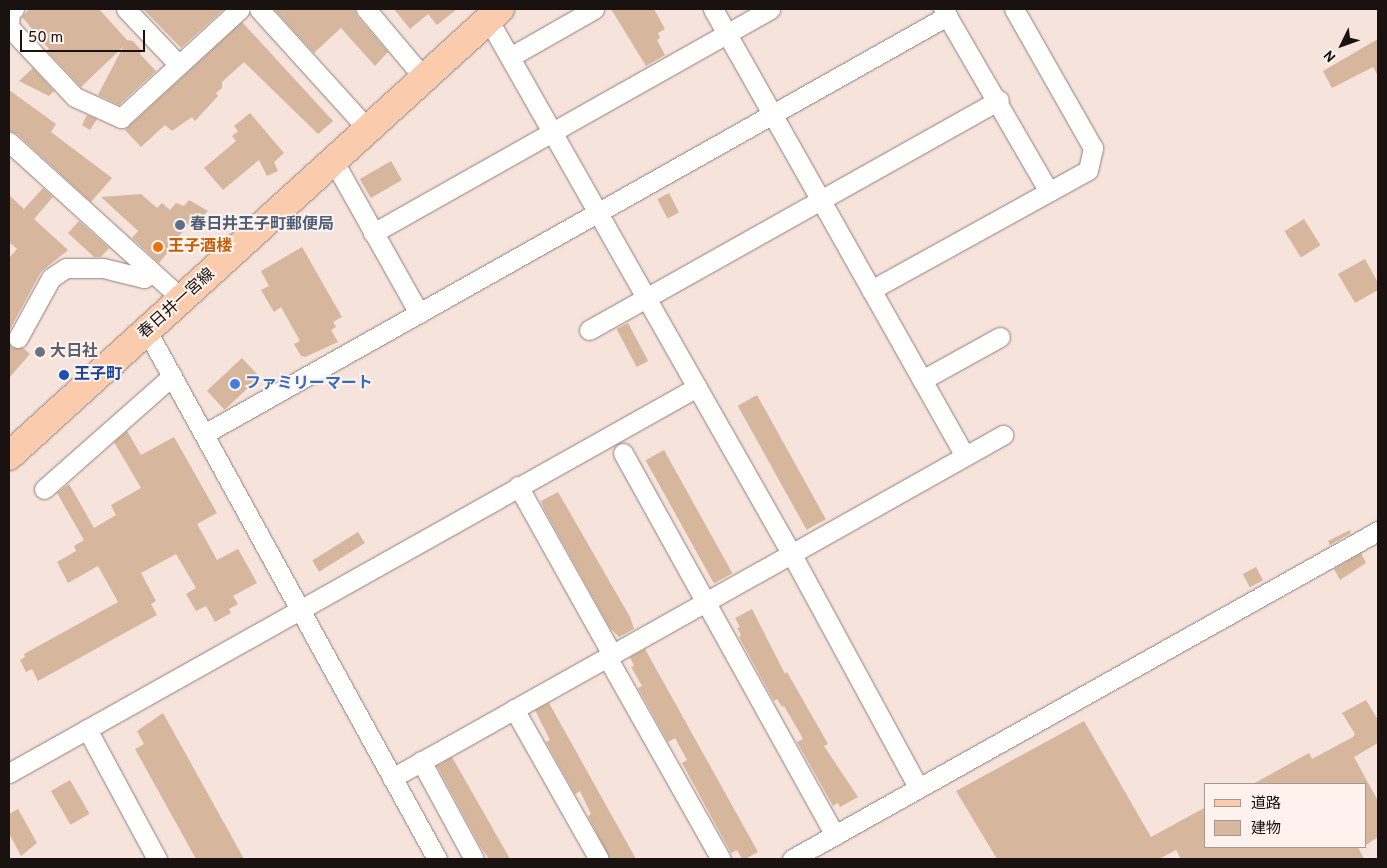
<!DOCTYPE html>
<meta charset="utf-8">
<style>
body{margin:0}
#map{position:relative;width:1387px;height:868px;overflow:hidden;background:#f6e3dc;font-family:Overpass,"Noto Sans JP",sans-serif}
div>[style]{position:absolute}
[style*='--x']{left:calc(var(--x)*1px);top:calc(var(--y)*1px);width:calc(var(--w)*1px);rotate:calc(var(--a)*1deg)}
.building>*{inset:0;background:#d6b79e;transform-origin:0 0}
.roads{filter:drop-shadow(0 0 1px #907f78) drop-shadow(0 0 1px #907f78)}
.street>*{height:19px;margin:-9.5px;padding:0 9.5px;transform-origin:9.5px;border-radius:9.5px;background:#fff}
.primary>*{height:28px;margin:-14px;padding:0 14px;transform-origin:14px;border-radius:14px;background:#facbac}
.dots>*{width:14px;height:14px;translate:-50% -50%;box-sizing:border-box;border:2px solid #fef2ee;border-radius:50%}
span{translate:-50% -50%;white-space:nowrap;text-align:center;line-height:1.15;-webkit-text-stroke:4px #fef2ee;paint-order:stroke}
.service-label{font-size:16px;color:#4e5e75;font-weight:700}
.left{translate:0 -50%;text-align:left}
.food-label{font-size:16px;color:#c56008;font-weight:700}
.street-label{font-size:16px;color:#191210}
.worship-label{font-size:16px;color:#5b616d;font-weight:700}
.transit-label{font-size:16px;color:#164399;font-weight:700}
.shop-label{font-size:16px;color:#366cbe;font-weight:700}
.frame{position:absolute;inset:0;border:10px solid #191210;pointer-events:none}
.legend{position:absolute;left:1204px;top:783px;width:162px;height:65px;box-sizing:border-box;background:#fef2ee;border:1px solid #a29895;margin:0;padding:6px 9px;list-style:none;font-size:15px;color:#191210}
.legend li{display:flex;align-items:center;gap:10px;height:25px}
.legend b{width:25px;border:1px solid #a29895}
.north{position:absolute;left:1317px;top:20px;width:50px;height:50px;-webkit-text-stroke:4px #fef2ee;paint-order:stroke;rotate:228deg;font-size:14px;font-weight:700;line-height:20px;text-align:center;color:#191210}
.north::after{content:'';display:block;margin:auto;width:18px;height:22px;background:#191210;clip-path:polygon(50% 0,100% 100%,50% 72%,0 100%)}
.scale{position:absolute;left:20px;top:30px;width:125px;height:22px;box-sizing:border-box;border:2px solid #191210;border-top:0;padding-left:6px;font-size:15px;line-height:18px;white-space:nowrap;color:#191210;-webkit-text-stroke:4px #fef2ee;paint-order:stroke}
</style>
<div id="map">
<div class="building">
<div style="clip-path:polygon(29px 9px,99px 9px,127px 40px,133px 41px,141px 50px,140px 54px,156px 71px,119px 105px,98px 95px,123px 47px,81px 87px,47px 51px,49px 49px,22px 17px)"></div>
<div style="clip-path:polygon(143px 9px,224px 9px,181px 48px)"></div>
<div style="clip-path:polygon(274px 9px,355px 9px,357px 16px,388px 52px,375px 66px,341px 28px,314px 53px)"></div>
<div style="clip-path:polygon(394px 9px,457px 9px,437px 25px,428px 14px,410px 29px)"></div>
<div style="clip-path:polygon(611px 9px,654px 9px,665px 29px,658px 33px,660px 38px,657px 40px,665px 55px,646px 66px)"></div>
<div style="clip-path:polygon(242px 22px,333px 121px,318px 134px,244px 62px,222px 82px,222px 88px,216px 93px,218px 96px,195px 121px,192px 117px,172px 131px,165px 125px,141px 147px,125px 130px)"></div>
<div style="clip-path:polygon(1378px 39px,1378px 76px,1373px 67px,1332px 88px,1323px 71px)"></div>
<div style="clip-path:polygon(33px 68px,54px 91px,49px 96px,19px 81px)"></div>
<div style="clip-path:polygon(9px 90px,56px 124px,51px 132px,112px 178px,91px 202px,17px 134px,9px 131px)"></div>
<div style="clip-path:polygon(250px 113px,284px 153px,274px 162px,278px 171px,267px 176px,259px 160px,223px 190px,204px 168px,236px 141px,232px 136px,238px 131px,234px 126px)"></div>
<div style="clip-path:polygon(87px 115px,97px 119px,90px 130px,82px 125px)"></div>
<div style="left:391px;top:161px;width:22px;height:36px;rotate:60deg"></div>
<div style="clip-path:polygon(43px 188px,53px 197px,34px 219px,68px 250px,41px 272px,9px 331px,9px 258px,17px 249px,9px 242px,9px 195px,24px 209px)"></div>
<div style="left:669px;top:193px;width:22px;height:13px;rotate:63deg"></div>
<div style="clip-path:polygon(141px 194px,157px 208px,162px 203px,170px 210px,176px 203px,184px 206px,189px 200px,208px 211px,199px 220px,196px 217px,167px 249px,169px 251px,159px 263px,132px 238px,138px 231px,101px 197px)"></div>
<div style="left:1304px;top:219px;width:31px;height:23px;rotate:58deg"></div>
<div style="clip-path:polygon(79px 221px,109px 248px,101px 257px,94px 257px,68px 233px)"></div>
<div style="clip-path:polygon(302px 247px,342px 317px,333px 322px,336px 327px,331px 330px,338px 342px,305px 357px,301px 356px,294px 344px,300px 341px,281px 307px,274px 312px,261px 290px,269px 286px,261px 271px)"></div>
<div style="clip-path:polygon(1365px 259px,1378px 283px,1378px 290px,1355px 303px,1338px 274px)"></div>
<div style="left:628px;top:323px;width:43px;height:13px;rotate:62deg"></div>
<div style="clip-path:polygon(9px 344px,13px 348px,23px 348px,30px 354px,9px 378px)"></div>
<div style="left:242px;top:358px;width:26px;height:48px;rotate:47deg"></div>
<div style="left:757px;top:395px;width:142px;height:22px;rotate:61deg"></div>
<div style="clip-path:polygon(127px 431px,141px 455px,174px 437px,217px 513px,197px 524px,217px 560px,238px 549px,257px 583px,233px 596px,238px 604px,229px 609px,231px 613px,215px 622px,206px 606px,196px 611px,186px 594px,196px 588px,176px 554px,141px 573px,156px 601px,151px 604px,157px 615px,38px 681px,32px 669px,26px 672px,20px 660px,25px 657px,24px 654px,118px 602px,98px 566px,68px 583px,57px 562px,76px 551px,74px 546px,84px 540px,57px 493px,69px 484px,94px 528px,116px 515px,111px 505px,141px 488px,114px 442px)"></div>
<div style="left:664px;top:450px;width:141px;height:21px;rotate:61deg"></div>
<div style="clip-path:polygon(558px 492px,630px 617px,634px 629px,619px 637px,610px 628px,544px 509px,541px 501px)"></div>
<div style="clip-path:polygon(1350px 530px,1351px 533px,1330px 545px,1328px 541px)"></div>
<div style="left:358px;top:532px;width:13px;height:54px;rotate:58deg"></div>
<div style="clip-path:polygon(1361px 553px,1366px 563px,1340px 580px,1334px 569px)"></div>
<div style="left:1256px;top:567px;width:15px;height:15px;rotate:62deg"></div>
<div style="clip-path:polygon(752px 609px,785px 674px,787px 672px,828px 744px,824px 746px,858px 797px,840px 807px,838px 803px,833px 806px,797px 742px,803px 739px,801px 735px,784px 706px,782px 707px,777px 699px,774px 701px,739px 637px,741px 635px,737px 628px,740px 627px,735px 618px)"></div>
<div style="clip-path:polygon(645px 649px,758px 852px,745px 859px,742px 859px,737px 850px,731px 853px,682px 763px,687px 760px,675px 738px,668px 742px,638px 688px,642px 686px,631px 667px,634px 666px,630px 657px)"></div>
<div style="clip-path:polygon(1366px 700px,1378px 720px,1378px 743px,1354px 757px,1378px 801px,1378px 837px,1366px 845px,1366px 784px,1253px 784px,1309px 753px,1312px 759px,1353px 737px,1355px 734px,1342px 713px)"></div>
<div style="clip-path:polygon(549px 703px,636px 859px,610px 859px,588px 816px,591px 814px,580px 791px,575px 794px,546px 742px,550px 740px,535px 710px)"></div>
<div style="clip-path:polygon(163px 713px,244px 859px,196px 859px,135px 749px,144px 744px,137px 731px)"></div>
<div style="clip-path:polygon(1084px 721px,1151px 837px,1206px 807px,1206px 847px,1358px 847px,1364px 859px,1181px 859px,1176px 850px,1159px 859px,997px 859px,956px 791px)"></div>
<div style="clip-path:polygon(452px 757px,510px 859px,489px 859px,480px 846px,437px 766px)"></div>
<div style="left:70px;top:780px;width:39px;height:22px;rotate:60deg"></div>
<div style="clip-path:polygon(18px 809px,37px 843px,21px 856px,9px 833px,9px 814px)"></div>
</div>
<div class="roads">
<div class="street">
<div style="--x:14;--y:9;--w:5;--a:143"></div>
<div style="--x:10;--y:12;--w:15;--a:94"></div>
<div style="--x:9;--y:27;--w:96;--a:46.7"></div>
<div style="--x:75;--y:97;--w:51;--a:24.5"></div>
<div style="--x:121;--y:118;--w:161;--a:-42.5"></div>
<div style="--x:126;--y:9;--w:77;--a:46.6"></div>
<div style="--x:259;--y:9;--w:162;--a:47.8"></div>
<div style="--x:366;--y:9;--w:90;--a:50"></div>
<div style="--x:713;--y:9;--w:513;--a:60.59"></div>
<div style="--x:943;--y:9;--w:211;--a:59.9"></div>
<div style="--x:488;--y:19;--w:614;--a:60.43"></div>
<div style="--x:791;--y:553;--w:266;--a:61.5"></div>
<div style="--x:510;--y:57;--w:97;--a:-29.7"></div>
<div style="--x:9;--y:142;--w:234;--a:42.2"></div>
<div style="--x:333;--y:160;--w:176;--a:60.7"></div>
<div style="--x:373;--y:233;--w:456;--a:-29.4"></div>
<div style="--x:871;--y:290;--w:248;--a:-28.9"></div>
<div style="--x:1088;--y:170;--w:23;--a:-77"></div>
<div style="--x:1093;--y:148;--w:160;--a:-119.6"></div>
<div style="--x:589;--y:330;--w:470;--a:-29.3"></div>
<div style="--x:147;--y:331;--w:602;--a:61.22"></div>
<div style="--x:18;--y:338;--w:68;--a:-61.2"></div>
<div style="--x:51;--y:278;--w:18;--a:-34"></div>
<div style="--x:66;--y:268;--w:37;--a:0"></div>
<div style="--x:103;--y:268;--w:42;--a:13.7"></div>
<div style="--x:144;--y:278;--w:9;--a:-41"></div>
<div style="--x:922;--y:380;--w:89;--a:-28.9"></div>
<div style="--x:204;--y:434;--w:853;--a:-29.36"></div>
<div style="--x:623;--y:453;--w:437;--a:61"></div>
<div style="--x:518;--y:486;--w:193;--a:60.8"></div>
<div style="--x:44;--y:489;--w:171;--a:-41.4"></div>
<div style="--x:607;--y:657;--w:232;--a:60.6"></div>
<div style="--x:514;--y:709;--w:172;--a:60.5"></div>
<div style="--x:87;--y:729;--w:148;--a:61.7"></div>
<div style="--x:421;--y:761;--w:111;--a:61.6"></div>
<div style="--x:9;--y:773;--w:789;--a:-29.29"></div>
<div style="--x:392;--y:778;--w:701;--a:-29.31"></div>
<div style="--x:792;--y:859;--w:672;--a:-29.24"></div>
</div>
<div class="primary">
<div style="--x:9;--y:456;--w:664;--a:-42.31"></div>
</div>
</div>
<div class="dots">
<div style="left:180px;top:225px;background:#5c6f8a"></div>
<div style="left:158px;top:247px;background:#e8710a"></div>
<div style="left:40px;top:352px;background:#6b7280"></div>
<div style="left:64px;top:375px;background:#1a4fb4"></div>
<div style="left:235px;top:384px;background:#3f7fe0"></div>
</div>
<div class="service-label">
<span class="left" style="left:190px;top:225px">春日井王子町郵便局</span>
</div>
<div class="food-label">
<span class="left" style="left:168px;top:247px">王子酒楼</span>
</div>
<div class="street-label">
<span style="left:177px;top:304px;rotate:-42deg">春日井一宮線</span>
</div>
<div class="worship-label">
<span class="left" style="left:50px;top:352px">大日社</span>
</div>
<div class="transit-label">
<span class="left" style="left:74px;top:375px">王子町</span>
</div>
<div class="shop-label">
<span class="left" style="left:245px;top:384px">ファミリーマート</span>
</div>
<div class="frame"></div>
<ul class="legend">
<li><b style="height:6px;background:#facbac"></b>道路</li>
<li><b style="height:14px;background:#d6b79e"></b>建物</li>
</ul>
<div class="north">N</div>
<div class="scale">50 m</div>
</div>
